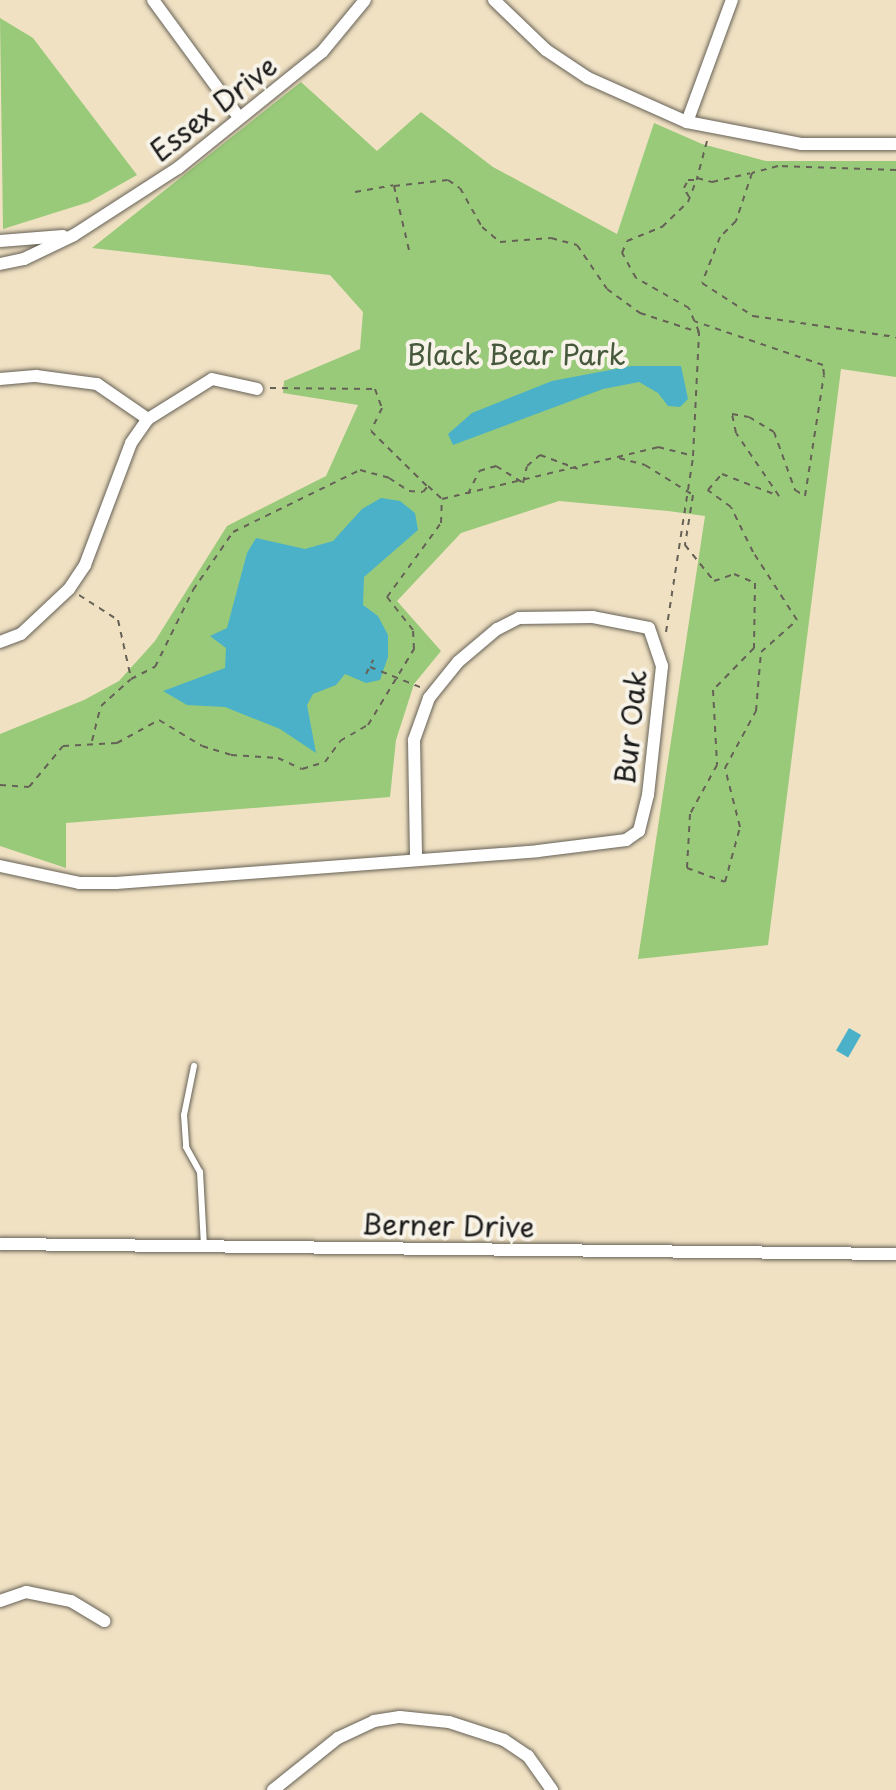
<!DOCTYPE html>
<style>
body{margin:0}
#map{position:relative;width:896px;height:1790px;overflow:hidden;background:#f0e1c3;font-family:"Playpen Sans",sans-serif}
div>[style]{position:absolute}
[style*='--x']{left:calc(var(--x)*1px);top:calc(var(--y)*1px);width:calc(var(--w)*1px);rotate:calc(var(--a)*1deg)}
.green>*{inset:0;background:#98ca79}
.water>*{inset:0;background:#4ab1c9;transform-origin:0 0}
.path>*{height:2px;margin-top:-1px;transform-origin:0;background:repeating-linear-gradient(90deg,#666156 0 6px,transparent 0 12px)}
.roads{filter:drop-shadow(0 0 2px #666156) drop-shadow(0 0 2px #666156)}
.lane>*{height:6px;margin:-3px;padding:0 3px;transform-origin:3px;border-radius:3px;background:#fff}
.street>*{height:12px;margin:-6px;padding:0 6px;transform-origin:6px;border-radius:6px;background:#fff}
span{translate:-50% -50%;white-space:nowrap;text-align:center;line-height:1.15;-webkit-text-stroke:8px #f7f3e8;paint-order:stroke}
.street-label{font-size:28px;color:#1c1c1c}
.park-label{font-size:28px;color:#47593d}
</style>
<div id="map">
<div class="green">
<div style="clip-path:polygon(0 18px,33px 38px,137px 175px,89px 202px,3px 229px)"></div>
<div style="clip-path:polygon(301px 82px,377px 151px,421px 112px,493px 167px,617px 234px,654px 123px,702px 144px,766px 161px,896px 161px,896px 377px,841px 369px,768px 945px,638px 959px,705px 516px,668px 511px,559px 501px,461px 533px,397px 601px,441px 651px,414px 684px,396px 740px,390px 797px,66px 823px,66px 868px,0 846px,0 734px,84px 700px,119px 681px,155px 641px,227px 526px,326px 476px,358px 405px,283px 393px,284px 381px,360px 349px,363px 312px,330px 275px,92px 248px)"></div>
</div>
<div class="water">
<div style="clip-path:polygon(631px 366px,681px 366px,688px 399px,680px 407px,668px 406px,658px 393px,639px 382px,603px 389px,453px 445px,448px 434px,472px 413px,552px 381px)"></div>
<div style="clip-path:polygon(381px 498px,400px 501px,415px 513px,418px 530px,364px 577px,363px 605px,378px 616px,388px 635px,388px 657px,380px 680px,366px 683px,345px 674px,336px 685px,313px 694px,307px 705px,316px 753px,280px 729px,225px 707px,187px 705px,163px 691px,225px 668px,226px 648px,210px 636px,227px 628px,247px 553px,256px 538px,305px 549px,333px 541px,362px 509px)"></div>
<div style="left:849px;top:1028px;width:14px;height:26px;rotate:30deg"></div>
</div>
<div class="path">
<div style="--x:707;--y:141;--w:38;--a:105"></div>
<div style="--x:697;--y:178;--w:16;--a:15"></div>
<div style="--x:712;--y:182;--w:39;--a:-13"></div>
<div style="--x:896;--y:170;--w:118;--a:-178.1"></div>
<div style="--x:778;--y:166;--w:27;--a:165"></div>
<div style="--x:752;--y:173;--w:51;--a:108.4"></div>
<div style="--x:736;--y:221;--w:23;--a:135"></div>
<div style="--x:720;--y:237;--w:49;--a:111.4"></div>
<div style="--x:702;--y:283;--w:61;--a:32.9"></div>
<div style="--x:753;--y:316;--w:145;--a:8.4"></div>
<div style="--x:355;--y:192;--w:39;--a:-10"></div>
<div style="--x:689;--y:197;--w:10;--a:-119"></div>
<div style="--x:684;--y:188;--w:9;--a:-63"></div>
<div style="--x:688;--y:180;--w:7;--a:0"></div>
<div style="--x:409;--y:250;--w:66;--a:-103.2"></div>
<div style="--x:394;--y:186;--w:54;--a:-6.3"></div>
<div style="--x:448;--y:180;--w:14;--a:34"></div>
<div style="--x:460;--y:188;--w:45;--a:60.6"></div>
<div style="--x:482;--y:227;--w:23;--a:40"></div>
<div style="--x:500;--y:242;--w:51;--a:-4.5"></div>
<div style="--x:551;--y:238;--w:27;--a:15"></div>
<div style="--x:577;--y:245;--w:53;--a:55.7"></div>
<div style="--x:607;--y:289;--w:41;--a:36"></div>
<div style="--x:640;--y:313;--w:61;--a:18.1"></div>
<div style="--x:270;--y:388;--w:105;--a:0.5"></div>
<div style="--x:375;--y:389;--w:20;--a:70"></div>
<div style="--x:382;--y:408;--w:25;--a:116"></div>
<div style="--x:371;--y:431;--w:78;--a:44.5"></div>
<div style="--x:619;--y:458;--w:27;--a:15"></div>
<div style="--x:645;--y:465;--w:57;--a:32"></div>
<div style="--x:693;--y:495;--w:51;--a:99.1"></div>
<div style="--x:685;--y:545;--w:46;--a:51.1"></div>
<div style="--x:714;--y:581;--w:21;--a:-19"></div>
<div style="--x:734;--y:574;--w:23;--a:23"></div>
<div style="--x:755;--y:583;--w:65;--a:90.9"></div>
<div style="--x:754;--y:648;--w:59;--a:134.3"></div>
<div style="--x:713;--y:690;--w:75;--a:86.9"></div>
<div style="--x:717;--y:765;--w:56;--a:118.9"></div>
<div style="--x:690;--y:814;--w:54;--a:93.2"></div>
<div style="--x:687;--y:868;--w:40;--a:20.2"></div>
<div style="--x:725;--y:882;--w:57;--a:-74.7"></div>
<div style="--x:740;--y:827;--w:61;--a:-104.3"></div>
<div style="--x:725;--y:768;--w:65;--a:-61.5"></div>
<div style="--x:756;--y:711;--w:59;--a:-85.2"></div>
<div style="--x:761;--y:652;--w:48;--a:-41.6"></div>
<div style="--x:797;--y:620;--w:81;--a:-122.9"></div>
<div style="--x:753;--y:552;--w:50;--a:-116.1"></div>
<div style="--x:731;--y:507;--w:29;--a:-144"></div>
<div style="--x:708;--y:490;--w:21;--a:-49"></div>
<div style="--x:722;--y:474;--w:61;--a:21.1"></div>
<div style="--x:779;--y:496;--w:76;--a:-124.3"></div>
<div style="--x:736;--y:433;--w:19;--a:-102"></div>
<div style="--x:732;--y:414;--w:17;--a:10"></div>
<div style="--x:749;--y:417;--w:29;--a:31"></div>
<div style="--x:774;--y:432;--w:62;--a:70.1"></div>
<div style="--x:795;--y:490;--w:12;--a:31"></div>
<div style="--x:805;--y:496;--w:122;--a:-81.1"></div>
<div style="--x:824;--y:375;--w:10;--a:-96"></div>
<div style="--x:823;--y:365;--w:136;--a:-161.2"></div>
<div style="--x:468;--y:494;--w:25;--a:-64"></div>
<div style="--x:479;--y:471;--w:18;--a:-16"></div>
<div style="--x:496;--y:466;--w:32;--a:32"></div>
<div style="--x:523;--y:483;--w:17;--a:-77"></div>
<div style="--x:527;--y:466;--w:17;--a:-40"></div>
<div style="--x:540;--y:455;--w:40;--a:20.2"></div>
<div style="--x:79;--y:595;--w:46;--a:32.7"></div>
<div style="--x:118;--y:620;--w:59;--a:77.4"></div>
<div style="--x:666;--y:632;--w:177;--a:-81.2"></div>
<div style="--x:370;--y:667;--w:54;--a:21.8"></div>
<div style="--x:366;--y:674;--w:16;--a:-63"></div>
<div style="--x:92;--y:741;--w:36;--a:-76"></div>
<div style="--x:101;--y:706;--w:40;--a:-42"></div>
<div style="--x:131;--y:679;--w:27;--a:-27"></div>
<div style="--x:155;--y:667;--w:86;--a:-63.7"></div>
<div style="--x:193;--y:590;--w:70;--a:-55.4"></div>
<div style="--x:233;--y:532;--w:141;--a:-26"></div>
<div style="--x:360;--y:470;--w:30;--a:15"></div>
<div style="--x:389;--y:478;--w:24;--a:33"></div>
<div style="--x:409;--y:491;--w:14;--a:4"></div>
<div style="--x:423;--y:492;--w:8;--a:-50"></div>
<div style="--x:428;--y:486;--w:18;--a:43"></div>
<div style="--x:0;--y:785;--w:29;--a:4"></div>
<div style="--x:29;--y:787;--w:53;--a:-50.3"></div>
<div style="--x:63;--y:746;--w:54;--a:-3.2"></div>
<div style="--x:117;--y:743;--w:48;--a:-28.7"></div>
<div style="--x:159;--y:720;--w:50;--a:31.2"></div>
<div style="--x:202;--y:746;--w:30;--a:17"></div>
<div style="--x:231;--y:755;--w:47;--a:3.7"></div>
<div style="--x:278;--y:758;--w:26;--a:25"></div>
<div style="--x:302;--y:769;--w:24;--a:-17"></div>
<div style="--x:325;--y:762;--w:26;--a:-54"></div>
<div style="--x:340;--y:741;--w:32;--a:-30"></div>
<div style="--x:368;--y:725;--w:89;--a:-58.8"></div>
<div style="--x:414;--y:649;--w:19;--a:-93"></div>
<div style="--x:413;--y:630;--w:42;--a:-128.2"></div>
<div style="--x:387;--y:597;--w:92;--a:-53.9"></div>
<div style="--x:441;--y:523;--w:24;--a:-88"></div>
<div style="--x:442;--y:499;--w:222;--a:-13.5"></div>
<div style="--x:658;--y:447;--w:36;--a:14"></div>
<div style="--x:693;--y:456;--w:124;--a:-87.2"></div>
<div style="--x:699;--y:332;--w:26;--a:-113"></div>
<div style="--x:689;--y:308;--w:61;--a:-150.5"></div>
<div style="--x:636;--y:278;--w:29;--a:-119"></div>
<div style="--x:622;--y:253;--w:13;--a:-67"></div>
<div style="--x:627;--y:241;--w:38;--a:-22"></div>
<div style="--x:662;--y:227;--w:36;--a:-44"></div>
<div style="--x:688;--y:202;--w:26;--a:-69"></div>
</div>
<div class="roads">
<div class="lane">
<div style="--x:194;--y:1066;--w:50;--a:101.5"></div>
<div style="--x:184;--y:1115;--w:32;--a:86"></div>
<div style="--x:186;--y:1147;--w:29;--a:61"></div>
<div style="--x:200;--y:1172;--w:74;--a:86.9"></div>
</div>
<div class="street">
<div style="--x:153;--y:0;--w:144;--a:53.8"></div>
<div style="--x:494;--y:0;--w:72;--a:43.9"></div>
<div style="--x:546;--y:50;--w:50;--a:33.7"></div>
<div style="--x:588;--y:78;--w:108;--a:24"></div>
<div style="--x:687;--y:122;--w:116;--a:10.9"></div>
<div style="--x:801;--y:144;--w:95;--a:0"></div>
<div style="--x:687;--y:122;--w:130;--a:-69.8"></div>
<div style="--x:0;--y:241;--w:63;--a:-4.5"></div>
<div style="--x:0;--y:264;--w:25;--a:-12"></div>
<div style="--x:24;--y:259;--w:55;--a:-25.6"></div>
<div style="--x:74;--y:235;--w:124;--a:-32.8"></div>
<div style="--x:178;--y:168;--w:185;--a:-38.9"></div>
<div style="--x:322;--y:52;--w:67;--a:-50.4"></div>
<div style="--x:0;--y:379;--w:36;--a:-5"></div>
<div style="--x:36;--y:376;--w:62;--a:7.5"></div>
<div style="--x:97;--y:384;--w:62;--a:34.5"></div>
<div style="--x:0;--y:642;--w:22;--a:-21"></div>
<div style="--x:21;--y:634;--w:66;--a:-43.2"></div>
<div style="--x:69;--y:589;--w:29;--a:-56"></div>
<div style="--x:85;--y:565;--w:130;--a:-69.3"></div>
<div style="--x:131;--y:443;--w:29;--a:-55"></div>
<div style="--x:148;--y:419;--w:75;--a:-32"></div>
<div style="--x:212;--y:379;--w:46;--a:12.5"></div>
<div style="--x:0;--y:866;--w:81;--a:12.1"></div>
<div style="--x:79;--y:883;--w:37;--a:0"></div>
<div style="--x:116;--y:883;--w:423;--a:-4.3"></div>
<div style="--x:538;--y:851;--w:89;--a:-7.1"></div>
<div style="--x:626;--y:840;--w:16;--a:-35"></div>
<div style="--x:639;--y:831;--w:37;--a:-76"></div>
<div style="--x:648;--y:795;--w:130;--a:-83.8"></div>
<div style="--x:662;--y:666;--w:40;--a:-108.9"></div>
<div style="--x:649;--y:628;--w:57;--a:-168.9"></div>
<div style="--x:593;--y:617;--w:74;--a:179.2"></div>
<div style="--x:519;--y:618;--w:25;--a:153"></div>
<div style="--x:497;--y:629;--w:51;--a:139.8"></div>
<div style="--x:458;--y:662;--w:46;--a:128.9"></div>
<div style="--x:429;--y:698;--w:45;--a:109.7"></div>
<div style="--x:414;--y:740;--w:119;--a:89"></div>
<div style="--x:0;--y:1244;--w:896;--a:0.64"></div>
<div style="--x:0;--y:1601;--w:28;--a:-19"></div>
<div style="--x:26;--y:1592;--w:46;--a:11.3"></div>
<div style="--x:71;--y:1601;--w:39;--a:31"></div>
<div style="--x:273;--y:1790;--w:83;--a:-38.7"></div>
<div style="--x:338;--y:1738;--w:40;--a:-25"></div>
<div style="--x:374;--y:1721;--w:26;--a:-9"></div>
<div style="--x:400;--y:1717;--w:49;--a:5.8"></div>
<div style="--x:449;--y:1722;--w:58;--a:18.1"></div>
<div style="--x:504;--y:1740;--w:29;--a:34"></div>
<div style="--x:528;--y:1756;--w:42;--a:54.8"></div>
</div>
</div>
<div class="street-label">
<span style="left:213px;top:108px;rotate:-38deg">Essex Drive</span>
<span style="left:630px;top:727px;rotate:-84deg">Bur Oak</span>
<span style="left:448px;top:1225px;rotate:1deg">Berner Drive</span>
</div>
<div class="park-label">
<span style="left:516px;top:354px">Black Bear Park</span>
</div>
</div>
